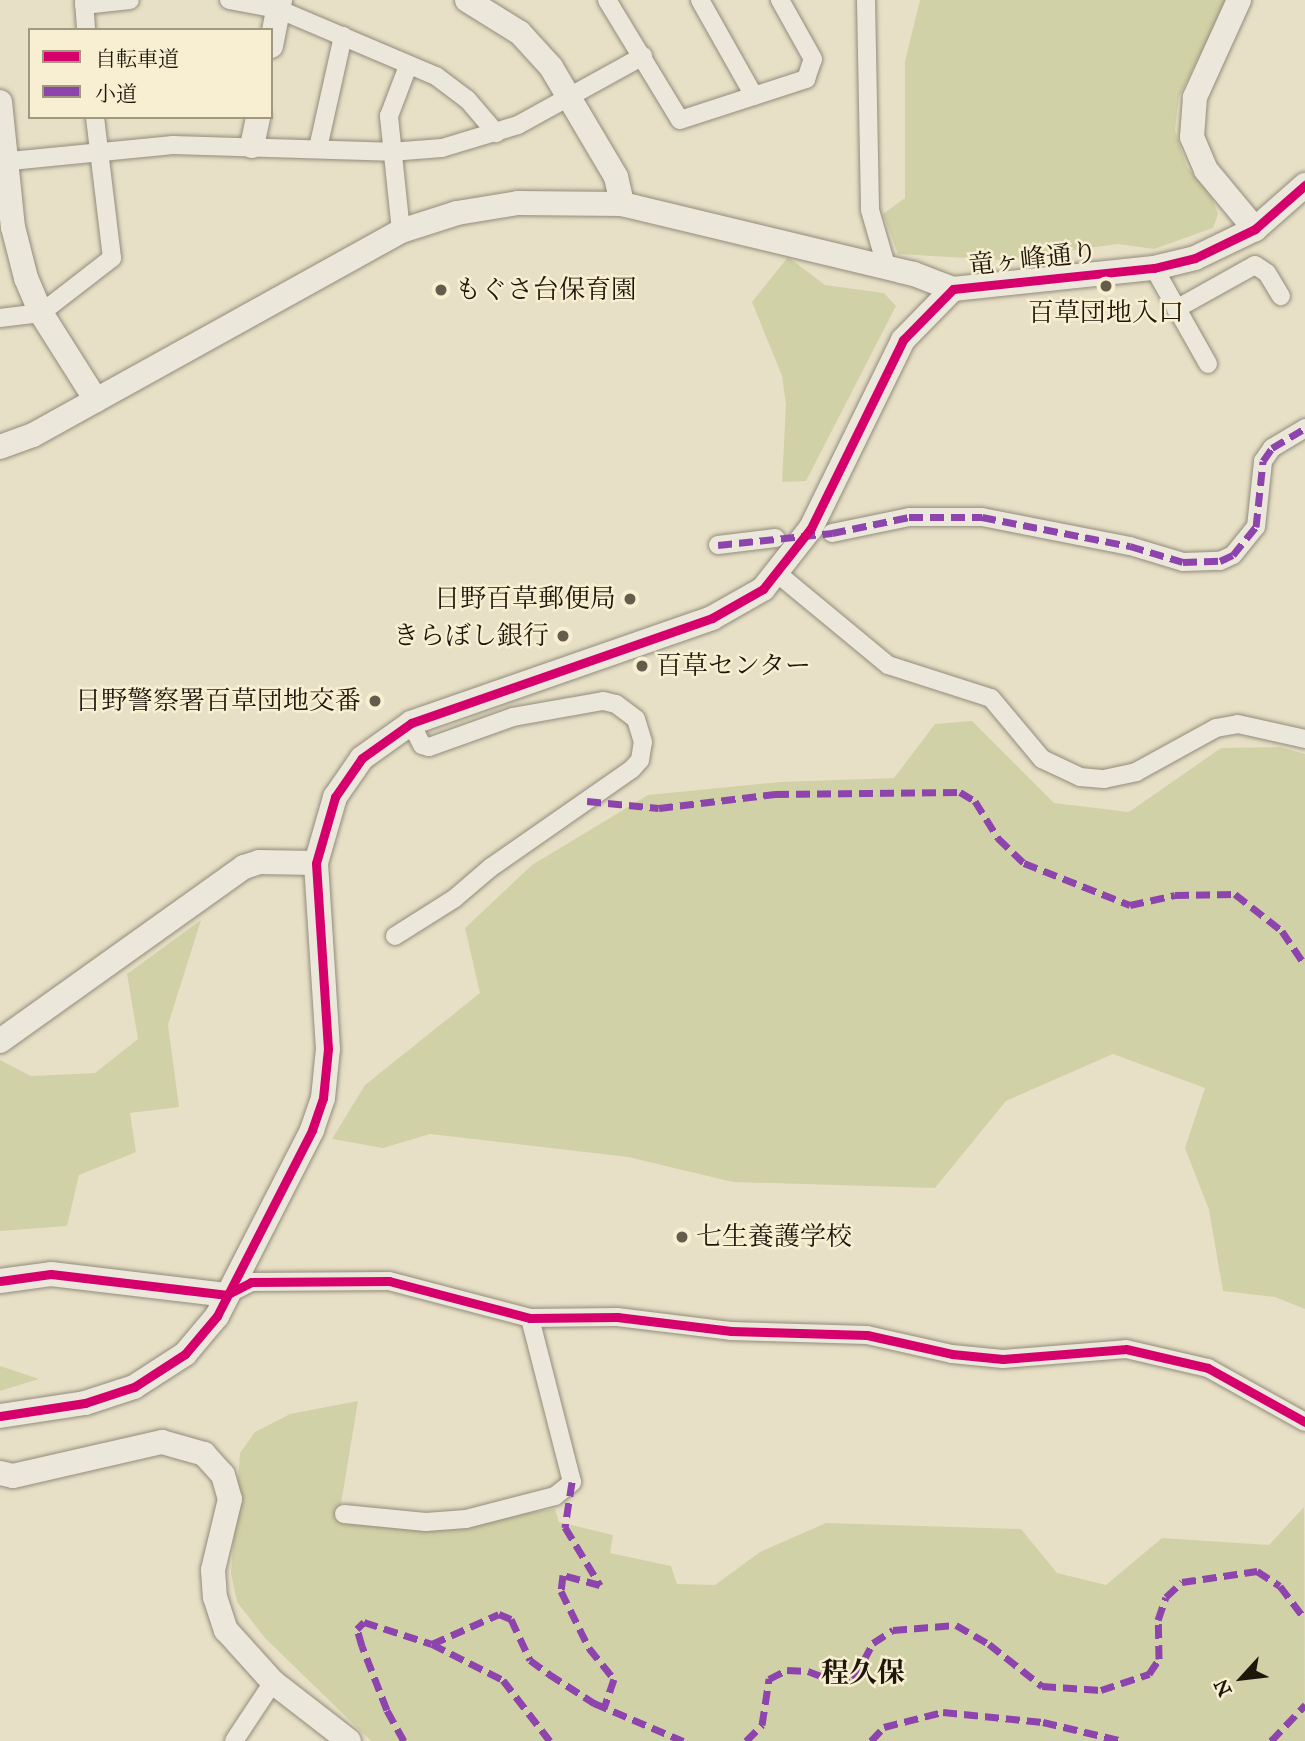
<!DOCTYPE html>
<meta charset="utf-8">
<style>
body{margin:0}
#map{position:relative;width:1305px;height:1741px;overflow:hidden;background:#e8e0c6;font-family:"IM FELL Great Primer","Noto Serif JP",serif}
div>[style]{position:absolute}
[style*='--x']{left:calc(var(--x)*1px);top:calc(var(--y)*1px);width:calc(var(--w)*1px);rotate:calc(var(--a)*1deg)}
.green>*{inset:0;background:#d1d1a7}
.roads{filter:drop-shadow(0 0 2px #918c7c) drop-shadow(0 0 2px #918c7c)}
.street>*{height:18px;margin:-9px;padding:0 9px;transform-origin:9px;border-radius:9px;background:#ebe7da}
.secondary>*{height:24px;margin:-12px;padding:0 12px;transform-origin:12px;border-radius:12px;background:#ebe7da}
.quiet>*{height:7px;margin-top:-3.5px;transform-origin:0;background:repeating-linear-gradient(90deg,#8e44ad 0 14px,transparent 0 21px)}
.cycleway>*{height:9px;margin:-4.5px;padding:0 4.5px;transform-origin:4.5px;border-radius:4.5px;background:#d6006c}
.dots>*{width:19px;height:19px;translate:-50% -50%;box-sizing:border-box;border:4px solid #f8efd2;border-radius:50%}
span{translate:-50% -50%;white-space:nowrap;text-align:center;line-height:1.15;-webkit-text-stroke:5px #f8efd2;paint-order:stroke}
.street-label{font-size:26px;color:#1f160b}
.poi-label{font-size:26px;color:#1f160b}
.left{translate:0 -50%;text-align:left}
.right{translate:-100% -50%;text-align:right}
.neighbourhood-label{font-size:28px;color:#1f160b;font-weight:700}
.legend{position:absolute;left:28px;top:28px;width:245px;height:91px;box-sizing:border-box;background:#f8efd2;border:2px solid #a19882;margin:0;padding:9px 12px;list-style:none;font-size:21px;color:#1f160b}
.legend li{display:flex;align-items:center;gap:14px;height:35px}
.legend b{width:35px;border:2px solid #a19882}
.north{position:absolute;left:1207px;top:1643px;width:70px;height:70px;-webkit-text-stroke:5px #f8efd2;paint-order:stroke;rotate:243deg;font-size:19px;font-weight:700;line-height:28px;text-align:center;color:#1f160b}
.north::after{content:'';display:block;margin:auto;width:24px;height:32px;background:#1f160b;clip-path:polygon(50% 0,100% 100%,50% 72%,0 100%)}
</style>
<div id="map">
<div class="green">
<div style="clip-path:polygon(920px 0,1227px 0,1179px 97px,1175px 130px,1187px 167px,1212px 198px,1218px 214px,1213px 228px,1154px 249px,1118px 244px,1001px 260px,898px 254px,883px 214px,905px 198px,905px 61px)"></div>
<div style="clip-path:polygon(788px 257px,825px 285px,884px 293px,896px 306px,806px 481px,782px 482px,786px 404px,782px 376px,752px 302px)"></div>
<div style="clip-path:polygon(972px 721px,1054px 803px,1129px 812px,1221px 748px,1280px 747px,1305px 754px,1305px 1309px,1275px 1297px,1223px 1291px,1209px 1210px,1185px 1148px,1205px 1088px,1113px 1054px,1006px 1101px,935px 1188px,733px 1182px,628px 1157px,430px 1134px,383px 1148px,332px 1139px,365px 1085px,480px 993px,465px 928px,532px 865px,648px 795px,780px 782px,894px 778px,935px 724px)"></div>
<div style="clip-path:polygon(201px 920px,168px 1025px,179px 1107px,130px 1113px,136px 1152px,79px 1175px,67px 1226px,0 1231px,0 1060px,31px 1076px,95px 1073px,138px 1039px,127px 974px)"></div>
<div style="clip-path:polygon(0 1366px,39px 1379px,0 1391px)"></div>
<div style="clip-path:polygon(358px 1401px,340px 1510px,454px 1524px,555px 1509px,559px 1522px,613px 1535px,610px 1553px,671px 1566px,677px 1584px,715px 1585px,760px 1552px,826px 1523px,1021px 1529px,1057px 1573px,1106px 1585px,1162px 1538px,1269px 1545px,1304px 1507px,1305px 1741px,371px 1741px,265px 1638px,237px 1602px,231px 1573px,240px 1453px,255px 1432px,290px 1414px)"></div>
</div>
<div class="roads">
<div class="street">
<div style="--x:84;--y:0;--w:30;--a:86"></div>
<div style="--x:229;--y:0;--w:50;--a:10.4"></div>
<div style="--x:278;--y:9;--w:172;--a:23"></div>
<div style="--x:436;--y:76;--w:39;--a:37"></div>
<div style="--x:467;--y:99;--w:45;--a:49.5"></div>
<div style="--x:607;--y:0;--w:140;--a:58.7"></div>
<div style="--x:680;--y:120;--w:133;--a:-18"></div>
<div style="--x:806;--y:79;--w:21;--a:-71"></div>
<div style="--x:813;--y:59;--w:68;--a:-119.2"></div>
<div style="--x:700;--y:0;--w:110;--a:60.6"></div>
<div style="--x:866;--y:0;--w:210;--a:88.9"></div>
<div style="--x:870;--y:210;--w:61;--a:73.9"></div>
<div style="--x:84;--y:5;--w:46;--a:-6.2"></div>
<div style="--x:318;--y:148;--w:115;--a:-77.4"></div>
<div style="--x:0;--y:162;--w:174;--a:-5.6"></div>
<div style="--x:173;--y:145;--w:217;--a:1.8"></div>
<div style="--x:390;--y:152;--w:52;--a:-4.4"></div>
<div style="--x:442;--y:148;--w:79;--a:-16.8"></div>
<div style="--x:518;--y:125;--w:143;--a:-28.9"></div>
<div style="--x:401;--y:231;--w:116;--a:-96"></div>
<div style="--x:389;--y:116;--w:53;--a:-69.2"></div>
<div style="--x:1154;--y:268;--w:110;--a:60.6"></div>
<div style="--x:1176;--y:309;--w:90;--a:-29.1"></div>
<div style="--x:1255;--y:265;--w:14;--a:34"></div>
<div style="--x:1267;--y:273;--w:27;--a:59"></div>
<div style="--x:0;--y:318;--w:41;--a:-7"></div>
<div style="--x:41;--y:313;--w:90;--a:-37.8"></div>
<div style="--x:112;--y:258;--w:142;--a:-96.9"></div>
<div style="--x:832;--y:533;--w:79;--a:-11.7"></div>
<div style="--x:909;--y:517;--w:73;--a:0"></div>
<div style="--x:982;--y:517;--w:151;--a:11.1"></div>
<div style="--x:1130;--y:546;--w:55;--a:16.8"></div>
<div style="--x:1183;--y:562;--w:37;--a:-2"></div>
<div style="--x:1220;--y:561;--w:14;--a:-25"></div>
<div style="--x:1233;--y:555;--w:36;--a:-51"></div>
<div style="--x:1256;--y:527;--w:66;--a:-83.9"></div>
<div style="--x:1263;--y:461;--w:16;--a:-55"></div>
<div style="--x:1272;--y:448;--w:39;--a:-31"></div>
<div style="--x:718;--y:545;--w:58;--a:-6.9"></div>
<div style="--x:778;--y:574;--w:143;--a:39.6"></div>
<div style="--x:888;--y:665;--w:108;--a:17.8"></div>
<div style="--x:991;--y:698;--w:80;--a:50.1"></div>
<div style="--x:1042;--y:759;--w:42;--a:25.3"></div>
<div style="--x:1080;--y:777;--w:24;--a:5"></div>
<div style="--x:1104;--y:779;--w:33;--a:-12"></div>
<div style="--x:1136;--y:772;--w:91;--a:-28.8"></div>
<div style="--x:1216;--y:728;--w:22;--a:-10"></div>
<div style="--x:1238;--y:724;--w:69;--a:12.6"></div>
<div style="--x:395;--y:936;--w:71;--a:-32.3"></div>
<div style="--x:455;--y:898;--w:46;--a:-40.6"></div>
<div style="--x:490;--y:868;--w:173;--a:-34.9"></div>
<div style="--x:632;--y:769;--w:12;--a:-48"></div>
<div style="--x:640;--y:760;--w:18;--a:-81"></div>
<div style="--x:643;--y:742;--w:24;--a:-107"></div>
<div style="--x:636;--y:719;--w:25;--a:-143"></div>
<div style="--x:616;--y:704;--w:13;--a:-167"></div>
<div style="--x:603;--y:701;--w:91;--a:169.9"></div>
<div style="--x:513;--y:717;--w:89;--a:160.3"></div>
<div style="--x:429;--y:747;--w:7;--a:-164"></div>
<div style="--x:422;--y:745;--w:25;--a:-117"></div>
<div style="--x:226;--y:1295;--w:28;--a:-27"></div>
<div style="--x:251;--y:1282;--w:138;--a:-0.4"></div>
<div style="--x:389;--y:1281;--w:146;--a:14.7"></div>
<div style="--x:530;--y:1318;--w:87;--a:-0.7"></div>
<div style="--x:617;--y:1317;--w:115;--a:7"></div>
<div style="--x:731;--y:1331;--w:136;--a:1.7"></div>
<div style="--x:867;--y:1335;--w:87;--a:12.6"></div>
<div style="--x:952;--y:1354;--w:51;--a:5.6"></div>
<div style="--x:1003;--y:1359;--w:123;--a:-4.6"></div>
<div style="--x:1126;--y:1349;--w:84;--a:13"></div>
<div style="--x:1208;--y:1368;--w:111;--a:29.1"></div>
<div style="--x:344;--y:1514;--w:82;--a:5.6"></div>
<div style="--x:426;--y:1522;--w:40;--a:-4.3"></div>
<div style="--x:466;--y:1519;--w:92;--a:-14.5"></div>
<div style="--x:555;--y:1496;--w:22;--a:-39"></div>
<div style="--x:572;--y:1482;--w:169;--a:-104.4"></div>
<div style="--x:234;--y:1741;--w:71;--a:-56.5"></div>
</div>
<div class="secondary">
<div style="--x:467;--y:0;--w:62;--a:31.9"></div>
<div style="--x:520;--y:33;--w:46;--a:47.6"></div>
<div style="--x:551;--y:67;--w:128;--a:59.4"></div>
<div style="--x:616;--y:177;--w:28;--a:77"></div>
<div style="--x:1239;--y:0;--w:107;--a:114.4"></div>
<div style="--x:1195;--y:97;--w:40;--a:94.3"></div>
<div style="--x:1192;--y:137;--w:36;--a:67"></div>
<div style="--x:1206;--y:170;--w:77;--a:50.3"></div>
<div style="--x:271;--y:46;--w:47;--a:-78.9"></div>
<div style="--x:0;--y:102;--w:126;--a:84.1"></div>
<div style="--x:13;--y:227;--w:53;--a:75.7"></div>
<div style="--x:26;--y:278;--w:38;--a:67"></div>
<div style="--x:41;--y:313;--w:103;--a:57.7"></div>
<div style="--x:252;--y:146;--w:30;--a:-78"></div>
<div style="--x:0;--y:447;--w:35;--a:-20"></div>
<div style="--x:33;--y:435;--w:421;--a:-29"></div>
<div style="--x:401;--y:231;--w:59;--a:-17.8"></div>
<div style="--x:457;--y:213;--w:62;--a:-9.3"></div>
<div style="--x:518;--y:203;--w:104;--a:0.6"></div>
<div style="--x:622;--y:204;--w:300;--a:13.5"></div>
<div style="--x:914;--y:274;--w:42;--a:21"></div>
<div style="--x:0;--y:1041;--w:300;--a:-35.5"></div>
<div style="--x:244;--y:867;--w:16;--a:-18"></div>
<div style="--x:259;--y:862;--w:57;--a:1"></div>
<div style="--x:0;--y:1281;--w:51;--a:-7.8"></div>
<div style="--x:51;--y:1274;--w:176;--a:6.8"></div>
<div style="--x:0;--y:1416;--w:86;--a:-8.7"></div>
<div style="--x:85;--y:1403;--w:52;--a:-18.1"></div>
<div style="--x:134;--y:1387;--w:61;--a:-32.9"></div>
<div style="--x:185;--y:1354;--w:50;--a:-49.9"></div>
<div style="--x:217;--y:1316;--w:209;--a:-62.9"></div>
<div style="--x:312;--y:1130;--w:34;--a:-71"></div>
<div style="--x:323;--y:1098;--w:49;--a:-84.2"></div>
<div style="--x:328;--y:1049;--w:186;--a:-93.7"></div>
<div style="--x:316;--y:863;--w:69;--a:-73.9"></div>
<div style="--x:335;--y:797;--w:47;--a:-55.3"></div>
<div style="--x:362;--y:758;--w:60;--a:-35.5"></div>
<div style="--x:411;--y:723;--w:319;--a:-19.2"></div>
<div style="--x:712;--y:618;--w:59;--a:-29.6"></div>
<div style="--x:763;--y:589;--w:78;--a:-51.8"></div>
<div style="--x:811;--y:528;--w:209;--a:-63.9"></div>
<div style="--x:903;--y:340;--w:71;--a:-45.6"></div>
<div style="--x:953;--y:289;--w:202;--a:-6"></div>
<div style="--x:1154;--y:268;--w:42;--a:-13.7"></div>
<div style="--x:1195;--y:258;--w:67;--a:-25.8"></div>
<div style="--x:1255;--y:229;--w:67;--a:-41.3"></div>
<div style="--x:0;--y:1473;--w:13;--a:13"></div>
<div style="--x:13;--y:1476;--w:153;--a:-12.9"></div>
<div style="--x:162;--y:1442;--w:44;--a:15.9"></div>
<div style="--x:204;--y:1454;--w:28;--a:48"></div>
<div style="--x:223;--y:1475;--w:25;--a:74"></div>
<div style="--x:230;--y:1499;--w:73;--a:103.5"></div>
<div style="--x:213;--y:1570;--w:27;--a:86"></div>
<div style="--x:215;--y:1597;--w:35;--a:72"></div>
<div style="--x:226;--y:1630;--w:70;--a:47.9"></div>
<div style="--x:273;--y:1682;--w:96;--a:37.8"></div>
</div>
</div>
<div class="quiet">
<div style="--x:718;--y:545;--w:115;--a:-6"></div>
<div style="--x:832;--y:533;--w:79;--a:-11.7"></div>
<div style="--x:909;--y:517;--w:73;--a:0"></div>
<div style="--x:982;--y:517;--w:151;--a:11.1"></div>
<div style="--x:1130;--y:546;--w:55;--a:16.8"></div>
<div style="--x:1183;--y:562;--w:37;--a:-2"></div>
<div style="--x:1220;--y:561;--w:14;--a:-25"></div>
<div style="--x:1233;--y:555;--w:36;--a:-51"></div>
<div style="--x:1256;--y:527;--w:66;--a:-83.9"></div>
<div style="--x:1263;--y:461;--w:16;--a:-55"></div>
<div style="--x:1272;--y:448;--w:39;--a:-31"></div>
<div style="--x:587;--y:801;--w:72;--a:5.6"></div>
<div style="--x:659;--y:808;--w:117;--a:-6.9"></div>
<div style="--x:775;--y:794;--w:185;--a:-0.6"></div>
<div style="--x:960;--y:792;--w:17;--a:31"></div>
<div style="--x:975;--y:801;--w:44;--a:58.1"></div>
<div style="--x:998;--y:838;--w:36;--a:44"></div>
<div style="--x:1024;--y:863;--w:114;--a:21.6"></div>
<div style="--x:1130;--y:905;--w:46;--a:-12.5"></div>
<div style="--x:1175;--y:895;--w:60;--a:-1"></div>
<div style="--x:1235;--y:894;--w:60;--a:38.2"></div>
<div style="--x:1282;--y:931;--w:41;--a:55.9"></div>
<div style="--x:572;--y:1482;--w:46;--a:98.8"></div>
<div style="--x:565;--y:1527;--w:68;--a:58.9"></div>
<div style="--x:600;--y:1585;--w:38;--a:-165"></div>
<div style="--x:563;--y:1575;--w:16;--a:97"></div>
<div style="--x:561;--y:1591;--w:64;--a:63.8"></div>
<div style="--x:589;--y:1648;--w:40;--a:51"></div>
<div style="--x:614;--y:1679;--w:31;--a:109"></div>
<div style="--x:432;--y:1644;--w:73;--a:-24.1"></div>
<div style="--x:499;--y:1614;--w:13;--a:23"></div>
<div style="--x:511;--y:1619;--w:45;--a:65.1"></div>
<div style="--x:530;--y:1660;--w:24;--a:36"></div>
<div style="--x:549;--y:1674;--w:54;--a:32.8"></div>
<div style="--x:594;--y:1703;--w:97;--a:23.1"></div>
<div style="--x:404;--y:1741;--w:35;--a:-119"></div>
<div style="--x:387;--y:1710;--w:69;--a:-111.3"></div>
<div style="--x:362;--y:1646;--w:18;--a:-106"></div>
<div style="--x:357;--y:1629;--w:10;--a:-45"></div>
<div style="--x:364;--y:1622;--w:71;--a:17.9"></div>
<div style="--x:432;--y:1644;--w:80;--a:26.9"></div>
<div style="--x:503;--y:1680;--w:77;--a:52.4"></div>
<div style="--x:746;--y:1741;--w:23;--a:-45"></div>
<div style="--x:762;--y:1725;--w:47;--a:-81.3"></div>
<div style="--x:769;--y:1679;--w:20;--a:-27"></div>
<div style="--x:787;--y:1670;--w:21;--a:3"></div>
<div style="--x:808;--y:1671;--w:30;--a:21"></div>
<div style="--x:836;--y:1682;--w:18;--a:-9"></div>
<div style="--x:854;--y:1679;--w:41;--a:-62.2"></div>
<div style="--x:873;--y:1643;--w:24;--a:-33"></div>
<div style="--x:893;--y:1630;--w:63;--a:-4.5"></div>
<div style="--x:956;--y:1625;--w:38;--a:30"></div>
<div style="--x:989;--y:1644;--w:68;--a:38.4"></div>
<div style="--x:1042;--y:1686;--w:59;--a:3.9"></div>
<div style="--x:1101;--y:1690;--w:51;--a:-18.4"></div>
<div style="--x:1149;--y:1674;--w:18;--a:-56"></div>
<div style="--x:1159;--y:1659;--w:39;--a:-91"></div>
<div style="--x:1158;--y:1620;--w:24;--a:-71"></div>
<div style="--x:1166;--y:1597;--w:22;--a:-43"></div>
<div style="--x:1182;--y:1582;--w:76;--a:-8.3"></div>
<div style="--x:1257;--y:1571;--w:27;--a:33"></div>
<div style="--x:1280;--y:1586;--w:41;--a:52.9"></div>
<div style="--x:871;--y:1741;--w:19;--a:-47"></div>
<div style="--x:884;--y:1727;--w:61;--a:-14.3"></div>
<div style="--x:943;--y:1712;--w:100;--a:5.7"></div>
<div style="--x:1043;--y:1722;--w:82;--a:13.4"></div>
<div style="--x:1271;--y:1741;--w:50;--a:-46.6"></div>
</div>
<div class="cycleway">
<div style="--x:0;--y:1281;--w:51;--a:-7.8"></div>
<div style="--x:51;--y:1274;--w:176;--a:6.8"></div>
<div style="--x:226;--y:1295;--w:28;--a:-27"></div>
<div style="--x:251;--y:1282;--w:138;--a:-0.4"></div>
<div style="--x:389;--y:1281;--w:146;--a:14.7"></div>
<div style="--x:530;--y:1318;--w:87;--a:-0.7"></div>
<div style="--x:617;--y:1317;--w:115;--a:7"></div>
<div style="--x:731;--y:1331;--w:136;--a:1.7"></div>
<div style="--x:867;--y:1335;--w:87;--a:12.6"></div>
<div style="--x:952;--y:1354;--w:51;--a:5.6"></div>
<div style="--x:1003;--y:1359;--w:123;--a:-4.6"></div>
<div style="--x:1126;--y:1349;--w:84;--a:13"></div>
<div style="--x:1208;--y:1368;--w:111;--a:29.1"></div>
<div style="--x:0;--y:1416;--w:86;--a:-8.7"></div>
<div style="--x:85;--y:1403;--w:52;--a:-18.1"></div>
<div style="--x:134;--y:1387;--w:61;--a:-32.9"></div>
<div style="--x:185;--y:1354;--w:50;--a:-49.9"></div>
<div style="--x:217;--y:1316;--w:209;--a:-62.9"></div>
<div style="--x:312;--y:1130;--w:34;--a:-71"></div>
<div style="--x:323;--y:1098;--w:49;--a:-84.2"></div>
<div style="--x:328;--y:1049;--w:186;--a:-93.7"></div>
<div style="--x:316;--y:863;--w:69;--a:-73.9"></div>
<div style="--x:335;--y:797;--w:47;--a:-55.3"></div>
<div style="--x:362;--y:758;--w:60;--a:-35.5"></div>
<div style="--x:411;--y:723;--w:319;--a:-19.2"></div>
<div style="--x:712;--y:618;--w:59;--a:-29.6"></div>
<div style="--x:763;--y:589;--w:78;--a:-51.8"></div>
<div style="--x:811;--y:528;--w:209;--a:-63.9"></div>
<div style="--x:903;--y:340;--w:71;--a:-45.6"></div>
<div style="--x:953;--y:289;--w:202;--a:-6"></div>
<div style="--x:1154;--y:268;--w:42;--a:-13.7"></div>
<div style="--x:1195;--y:258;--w:67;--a:-25.8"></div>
<div style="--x:1255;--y:229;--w:67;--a:-41.3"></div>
</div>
<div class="dots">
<div style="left:1106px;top:286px;background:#655d4c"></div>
<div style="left:441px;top:290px;background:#655d4c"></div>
<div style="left:630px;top:599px;background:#655d4c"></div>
<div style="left:563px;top:636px;background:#655d4c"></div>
<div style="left:642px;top:666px;background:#655d4c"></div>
<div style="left:375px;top:701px;background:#655d4c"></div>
<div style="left:682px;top:1237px;background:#655d4c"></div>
</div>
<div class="street-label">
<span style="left:1033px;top:259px;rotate:-6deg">竜ヶ峰通り</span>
</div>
<div class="poi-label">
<span class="left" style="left:455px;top:290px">もぐさ台保育園</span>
<span style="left:1106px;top:313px">百草団地入口</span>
<span class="right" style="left:616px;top:599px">日野百草郵便局</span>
<span class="right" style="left:549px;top:636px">きらぼし銀行</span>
<span class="left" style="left:656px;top:666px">百草センター</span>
<span class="right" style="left:361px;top:701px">日野警察署百草団地交番</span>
<span class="left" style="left:696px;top:1237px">七生養護学校</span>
</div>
<div class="neighbourhood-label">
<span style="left:863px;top:1673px">程久保</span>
</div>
<ul class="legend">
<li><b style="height:9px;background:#d6006c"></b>自転車道</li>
<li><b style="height:9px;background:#8e44ad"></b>小道</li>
</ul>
<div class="north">N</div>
</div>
